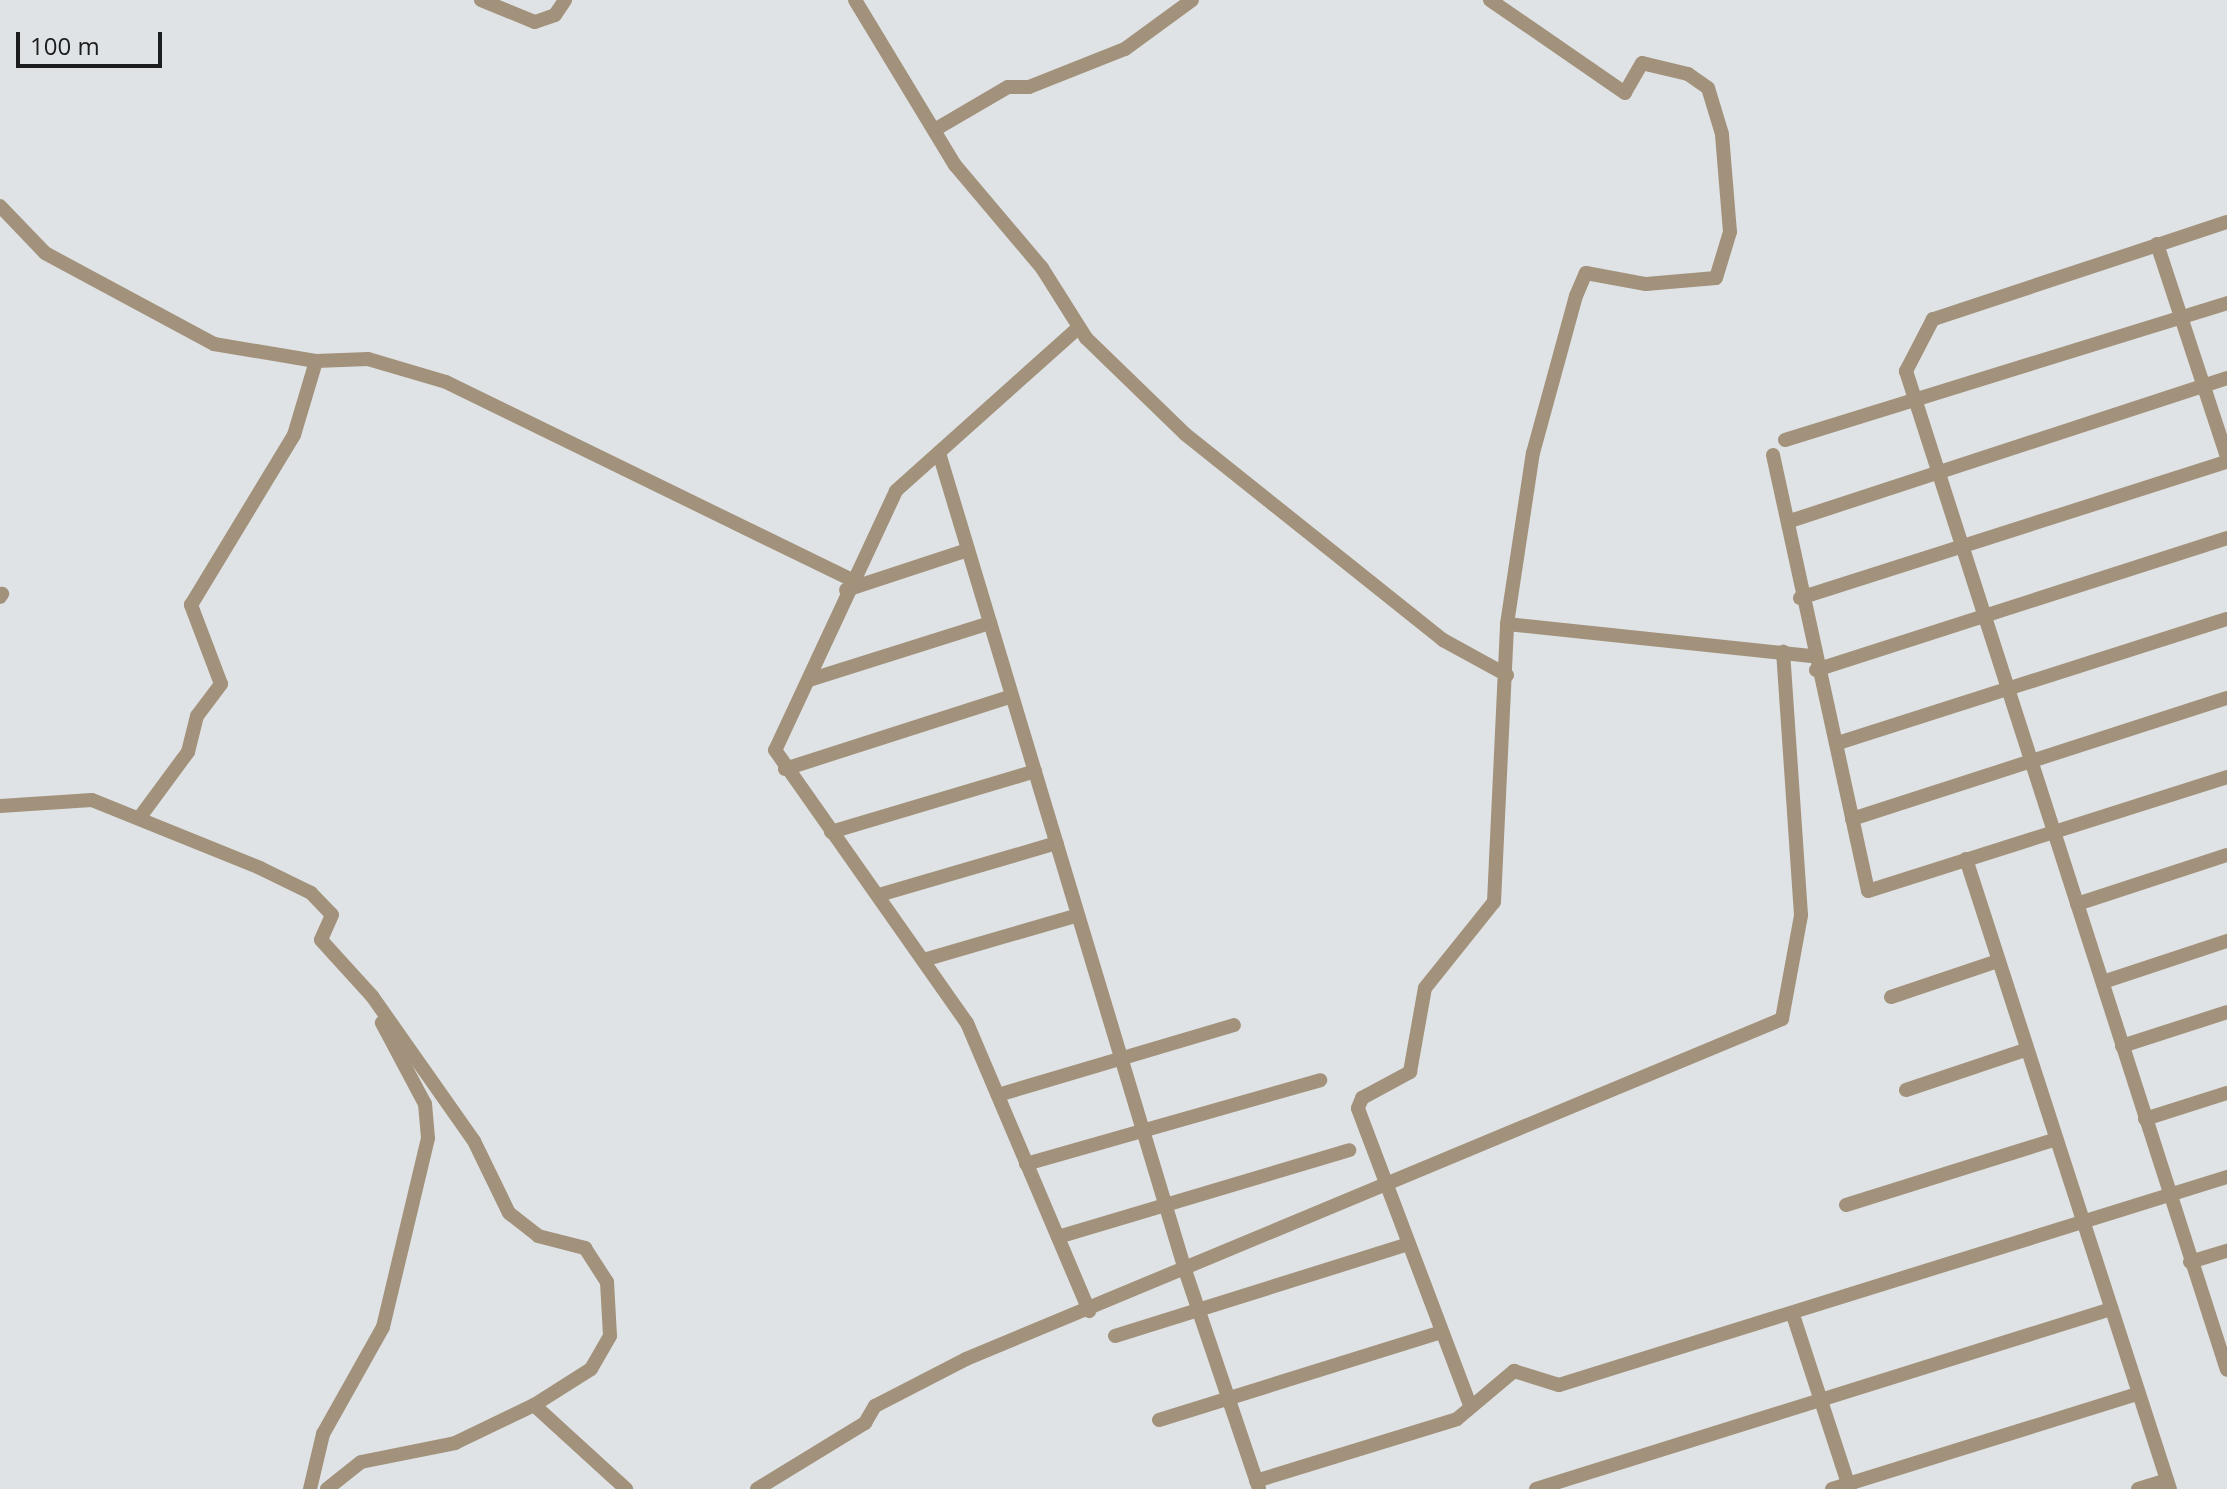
<!DOCTYPE html>
<style>
body{margin:0}
#map{position:relative;width:2227px;height:1489px;overflow:hidden;background:#dfe3e6;font-family:"Open Sans",sans-serif}
div>[style]{position:absolute}
[style*='--x']{left:calc(var(--x)*1px);top:calc(var(--y)*1px);width:calc(var(--w)*1px);rotate:calc(var(--a)*1deg)}
.minor>*{height:14px;margin:-7px;padding:0 7px;transform-origin:7px;border-radius:7px;background:#a3927b}
span{translate:-50% -50%;white-space:nowrap;text-align:center;line-height:1.15;-webkit-text-stroke:7px #dfe3e6;paint-order:stroke}
.scale{position:absolute;left:16px;top:32px;width:146px;height:36px;box-sizing:border-box;border:4px solid #1c1d1e;border-top:0;padding-left:10px;font-size:24px;line-height:28px;white-space:nowrap;color:#1c1d1e;-webkit-text-stroke:6px #dfe3e6;paint-order:stroke}
</style>
<div id="map">
<div class="minor">
<div style="--x:481;--y:0;--w:58;--a:22.2"></div>
<div style="--x:535;--y:22;--w:21;--a:-19"></div>
<div style="--x:555;--y:15;--w:18;--a:-56"></div>
<div style="--x:855;--y:0;--w:193;--a:58.8"></div>
<div style="--x:955;--y:165;--w:135;--a:49.8"></div>
<div style="--x:1042;--y:268;--w:83;--a:57.8"></div>
<div style="--x:1086;--y:338;--w:138;--a:44.1"></div>
<div style="--x:1185;--y:434;--w:330;--a:38.6"></div>
<div style="--x:1443;--y:640;--w:73;--a:28.7"></div>
<div style="--x:936;--y:129;--w:83;--a:-30.3"></div>
<div style="--x:1008;--y:87;--w:21;--a:0"></div>
<div style="--x:1029;--y:87;--w:103;--a:-21.6"></div>
<div style="--x:1125;--y:49;--w:83;--a:-36.2"></div>
<div style="--x:0;--y:206;--w:65;--a:46.2"></div>
<div style="--x:45;--y:253;--w:192;--a:28.3"></div>
<div style="--x:214;--y:344;--w:103;--a:9.5"></div>
<div style="--x:316;--y:361;--w:52;--a:-2.2"></div>
<div style="--x:368;--y:359;--w:81;--a:16.4"></div>
<div style="--x:446;--y:382;--w:449;--a:26"></div>
<div style="--x:2227;--y:222;--w:310;--a:161.7"></div>
<div style="--x:1933;--y:319;--w:59;--a:117.4"></div>
<div style="--x:1906;--y:371;--w:1049;--a:72.19"></div>
<div style="--x:2157;--y:244;--w:224;--a:71.8"></div>
<div style="--x:1078;--y:328;--w:244;--a:138.2"></div>
<div style="--x:896;--y:491;--w:286;--a:115"></div>
<div style="--x:775;--y:750;--w:334;--a:54.9"></div>
<div style="--x:967;--y:1023;--w:313;--a:67"></div>
<div style="--x:1785;--y:440;--w:463;--a:-17.2"></div>
<div style="--x:939;--y:453;--w:853;--a:73.24"></div>
<div style="--x:1185;--y:1270;--w:231;--a:71.3"></div>
<div style="--x:1773;--y:455;--w:446;--a:77.7"></div>
<div style="--x:1868;--y:891;--w:377;--a:-17.6"></div>
<div style="--x:1793;--y:520;--w:457;--a:-18.1"></div>
<div style="--x:846;--y:590;--w:128;--a:-18.2"></div>
<div style="--x:0;--y:597;--w:4;--a:-56"></div>
<div style="--x:1800;--y:598;--w:448;--a:-17.7"></div>
<div style="--x:1507;--y:624;--w:308;--a:6"></div>
<div style="--x:1816;--y:670;--w:432;--a:-17.8"></div>
<div style="--x:809;--y:680;--w:190;--a:-17.5"></div>
<div style="--x:1838;--y:743;--w:408;--a:-17.7"></div>
<div style="--x:785;--y:769;--w:238;--a:-17.8"></div>
<div style="--x:0;--y:806;--w:92;--a:-3.7"></div>
<div style="--x:92;--y:800;--w:181;--a:22"></div>
<div style="--x:260;--y:868;--w:57;--a:26.1"></div>
<div style="--x:311;--y:893;--w:30;--a:46"></div>
<div style="--x:332;--y:915;--w:27;--a:114"></div>
<div style="--x:321;--y:940;--w:76;--a:47.7"></div>
<div style="--x:372;--y:996;--w:177;--a:54.9"></div>
<div style="--x:474;--y:1141;--w:80;--a:64.1"></div>
<div style="--x:509;--y:1213;--w:37;--a:38"></div>
<div style="--x:538;--y:1236;--w:49;--a:14.3"></div>
<div style="--x:585;--y:1248;--w:40;--a:57.1"></div>
<div style="--x:607;--y:1282;--w:54;--a:86.8"></div>
<div style="--x:610;--y:1336;--w:38;--a:120"></div>
<div style="--x:591;--y:1369;--w:67;--a:147.7"></div>
<div style="--x:140;--y:817;--w:81;--a:-53.6"></div>
<div style="--x:188;--y:752;--w:37;--a:-76"></div>
<div style="--x:197;--y:716;--w:40;--a:-53"></div>
<div style="--x:221;--y:684;--w:85;--a:-110.8"></div>
<div style="--x:191;--y:605;--w:199;--a:-58.8"></div>
<div style="--x:294;--y:435;--w:77;--a:-73.4"></div>
<div style="--x:1852;--y:819;--w:394;--a:-17.9"></div>
<div style="--x:831;--y:832;--w:213;--a:-16.6"></div>
<div style="--x:1966;--y:859;--w:662;--a:72.06"></div>
<div style="--x:879;--y:895;--w:185;--a:-16.3"></div>
<div style="--x:2077;--y:904;--w:158;--a:-18.1"></div>
<div style="--x:927;--y:959;--w:157;--a:-16.2"></div>
<div style="--x:2103;--y:982;--w:131;--a:-18.3"></div>
<div style="--x:1891;--y:997;--w:113;--a:-18.6"></div>
<div style="--x:2122;--y:1046;--w:110;--a:-17.9"></div>
<div style="--x:1906;--y:1090;--w:126;--a:-18.6"></div>
<div style="--x:998;--y:1095;--w:246;--a:-16.5"></div>
<div style="--x:2145;--y:1119;--w:86;--a:-17.6"></div>
<div style="--x:1026;--y:1164;--w:306;--a:-15.9"></div>
<div style="--x:1846;--y:1205;--w:217;--a:-17.4"></div>
<div style="--x:1058;--y:1237;--w:304;--a:-16.6"></div>
<div style="--x:2190;--y:1262;--w:39;--a:-17"></div>
<div style="--x:1793;--y:1315;--w:183;--a:71.9"></div>
<div style="--x:1115;--y:1336;--w:307;--a:-17.4"></div>
<div style="--x:1470;--y:1405;--w:317;--a:-110.7"></div>
<div style="--x:1358;--y:1108;--w:11;--a:-68"></div>
<div style="--x:1362;--y:1098;--w:55;--a:-28.4"></div>
<div style="--x:1410;--y:1072;--w:85;--a:-79.9"></div>
<div style="--x:1425;--y:988;--w:110;--a:-51.3"></div>
<div style="--x:1494;--y:902;--w:278;--a:-87.3"></div>
<div style="--x:1507;--y:624;--w:173;--a:-81.4"></div>
<div style="--x:1533;--y:453;--w:163;--a:-74.7"></div>
<div style="--x:1576;--y:296;--w:25;--a:-67"></div>
<div style="--x:1586;--y:273;--w:61;--a:10.4"></div>
<div style="--x:1646;--y:284;--w:70;--a:-4.9"></div>
<div style="--x:1716;--y:278;--w:48;--a:-73.1"></div>
<div style="--x:1730;--y:232;--w:98;--a:-94.7"></div>
<div style="--x:1722;--y:134;--w:48;--a:-106.9"></div>
<div style="--x:1708;--y:88;--w:24;--a:-145"></div>
<div style="--x:1688;--y:74;--w:47;--a:-166.6"></div>
<div style="--x:1642;--y:63;--w:34;--a:120"></div>
<div style="--x:1625;--y:93;--w:164;--a:-145.4"></div>
<div style="--x:1159;--y:1420;--w:292;--a:-17.3"></div>
<div style="--x:1256;--y:1481;--w:210;--a:-17.1"></div>
<div style="--x:1457;--y:1419;--w:75;--a:-40.1"></div>
<div style="--x:1514;--y:1371;--w:47;--a:17.3"></div>
<div style="--x:1559;--y:1385;--w:700;--a:-17.3"></div>
<div style="--x:310;--y:1489;--w:57;--a:-76.7"></div>
<div style="--x:323;--y:1434;--w:123;--a:-60.7"></div>
<div style="--x:383;--y:1327;--w:194;--a:-76.6"></div>
<div style="--x:428;--y:1138;--w:34;--a:-95"></div>
<div style="--x:425;--y:1104;--w:92;--a:-118"></div>
<div style="--x:327;--y:1489;--w:43;--a:-38.5"></div>
<div style="--x:361;--y:1462;--w:96;--a:-11.4"></div>
<div style="--x:455;--y:1443;--w:88;--a:-25.7"></div>
<div style="--x:534;--y:1405;--w:125;--a:42.4"></div>
<div style="--x:757;--y:1489;--w:127;--a:-31.4"></div>
<div style="--x:865;--y:1423;--w:20;--a:-60"></div>
<div style="--x:875;--y:1406;--w:102;--a:-27.3"></div>
<div style="--x:966;--y:1359;--w:884;--a:-22.62"></div>
<div style="--x:1782;--y:1019;--w:106;--a:-79.6"></div>
<div style="--x:1801;--y:915;--w:264;--a:-93.9"></div>
<div style="--x:1536;--y:1489;--w:603;--a:-17.38"></div>
<div style="--x:1832;--y:1489;--w:319;--a:-17.3"></div>
<div style="--x:2138;--y:1489;--w:30;--a:-17"></div>
</div>
<div class="scale">100 m</div>
</div>
